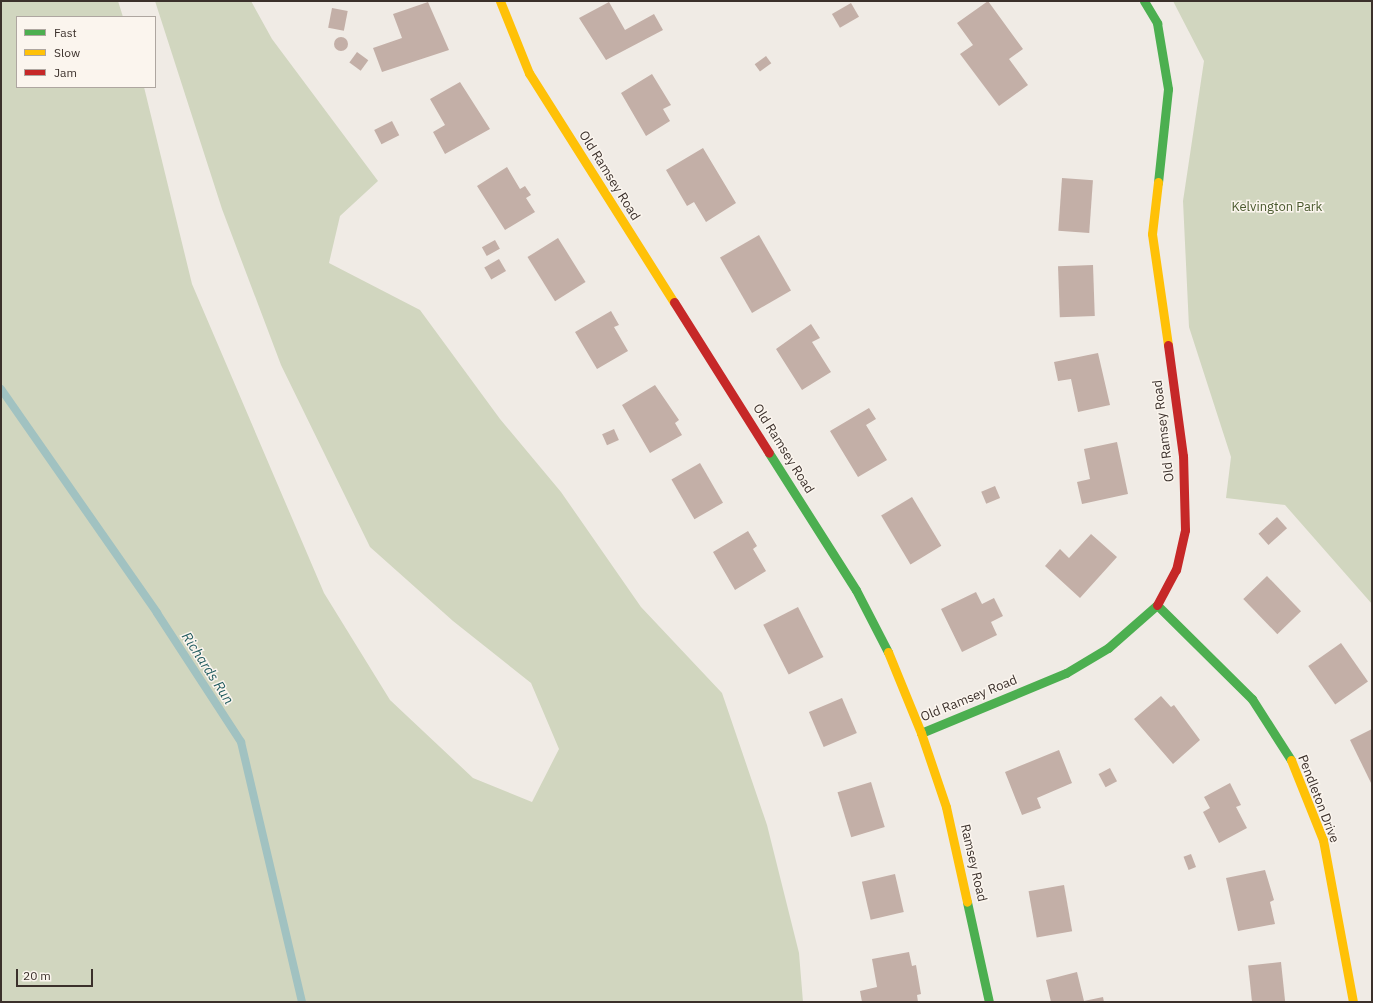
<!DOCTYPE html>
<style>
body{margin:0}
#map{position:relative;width:1373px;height:1003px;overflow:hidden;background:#f0ebe5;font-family:"IBM Plex Sans",sans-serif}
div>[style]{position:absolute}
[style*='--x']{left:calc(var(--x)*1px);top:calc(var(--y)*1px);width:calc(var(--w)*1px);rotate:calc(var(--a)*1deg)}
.green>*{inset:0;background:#d1d6bf}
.stream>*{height:8px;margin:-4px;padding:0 4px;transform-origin:4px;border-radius:4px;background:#a1c2c1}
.building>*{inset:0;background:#c3afa7;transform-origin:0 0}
.round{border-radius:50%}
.fast>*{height:9px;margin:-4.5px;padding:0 4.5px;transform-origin:4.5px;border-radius:4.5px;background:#4caf50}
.slow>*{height:9px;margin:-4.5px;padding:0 4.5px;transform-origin:4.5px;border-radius:4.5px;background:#ffc107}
.jam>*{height:9px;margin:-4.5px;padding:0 4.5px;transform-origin:4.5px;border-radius:4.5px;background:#c62828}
span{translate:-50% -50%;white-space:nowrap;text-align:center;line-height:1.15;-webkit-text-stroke:3px #fbf5ee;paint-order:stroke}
.street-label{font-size:13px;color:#3b302b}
.park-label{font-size:13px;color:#4a5a2e}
.water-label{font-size:14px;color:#1f5a5e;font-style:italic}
.frame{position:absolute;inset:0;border:2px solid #3b302b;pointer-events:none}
.legend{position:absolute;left:16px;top:16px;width:140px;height:72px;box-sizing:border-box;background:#fbf5ee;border:1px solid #aea6a0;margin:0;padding:5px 7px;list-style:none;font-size:12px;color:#3b302b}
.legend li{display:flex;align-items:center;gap:8px;height:20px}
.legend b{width:20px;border:1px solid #aea6a0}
.scale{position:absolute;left:16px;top:969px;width:77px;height:18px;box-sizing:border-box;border:2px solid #3b302b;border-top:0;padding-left:5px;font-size:12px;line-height:14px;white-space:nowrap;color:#3b302b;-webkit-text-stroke:3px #fbf5ee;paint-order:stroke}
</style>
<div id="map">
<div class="green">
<div style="clip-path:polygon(1px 1px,118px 1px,123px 17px,17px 17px,17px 87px,144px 87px,192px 284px,324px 593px,390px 700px,473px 778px,532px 802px,559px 749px,531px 683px,453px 621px,370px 547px,281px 365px,222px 209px,155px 1px,251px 1px,272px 39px,378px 181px,340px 216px,329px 263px,420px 310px,500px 419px,561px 492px,641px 607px,722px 693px,767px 825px,799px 953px,803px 1002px,1px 1002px)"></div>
<div style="clip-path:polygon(1173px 1px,1372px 1px,1372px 604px,1285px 505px,1226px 498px,1231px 457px,1189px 327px,1183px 201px,1204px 61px)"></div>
</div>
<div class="stream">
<div style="--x:1;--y:389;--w:273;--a:55.1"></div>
<div style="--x:157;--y:613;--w:154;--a:56.9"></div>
<div style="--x:241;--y:742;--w:267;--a:76.8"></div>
</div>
<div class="building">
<div style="clip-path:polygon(988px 1px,1023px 49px,1009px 59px,1028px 85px,999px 106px,960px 54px,973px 45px,957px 23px)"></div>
<div style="clip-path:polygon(428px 2px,449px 50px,382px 72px,373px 48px,402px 38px,393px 14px)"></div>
<div style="clip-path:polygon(609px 2px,625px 30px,654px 14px,663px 30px,606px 60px,579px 18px)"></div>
<div style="left:851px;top:3px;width:16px;height:22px;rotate:60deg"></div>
<div style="left:332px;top:8px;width:16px;height:20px;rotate:11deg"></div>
<div class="round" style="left:334px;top:37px;width:14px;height:14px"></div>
<div style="left:357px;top:52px;width:14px;height:13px;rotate:36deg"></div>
<div style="left:766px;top:56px;width:9px;height:14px;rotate:54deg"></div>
<div style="clip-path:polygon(652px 74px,671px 105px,663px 109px,670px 121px,646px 136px,621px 93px)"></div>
<div style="clip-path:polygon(460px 82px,490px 129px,445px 154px,433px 132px,445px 125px,430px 99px)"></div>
<div style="left:392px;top:121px;width:16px;height:20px;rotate:63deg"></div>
<div style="clip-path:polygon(703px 148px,736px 203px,706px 222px,694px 202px,687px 206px,666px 170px)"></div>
<div style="clip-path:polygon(507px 167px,520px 189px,525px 186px,531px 195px,526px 198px,535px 212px,505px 230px,477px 186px)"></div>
<div style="left:1062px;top:178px;width:31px;height:53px;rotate:4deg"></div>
<div style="left:759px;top:235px;width:64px;height:45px;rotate:60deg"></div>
<div style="left:558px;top:238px;width:52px;height:36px;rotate:58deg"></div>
<div style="left:495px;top:240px;width:10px;height:15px;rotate:61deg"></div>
<div style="left:499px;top:259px;width:14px;height:17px;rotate:60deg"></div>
<div style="left:1093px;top:265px;width:51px;height:35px;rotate:88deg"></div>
<div style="clip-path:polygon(611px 311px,619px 325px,614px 327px,628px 351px,597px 369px,575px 332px)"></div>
<div style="clip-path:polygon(811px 324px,820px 338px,812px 342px,831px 372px,802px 390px,776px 349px)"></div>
<div style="clip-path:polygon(1098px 353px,1110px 405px,1078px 412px,1071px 379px,1058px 381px,1054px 362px)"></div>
<div style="clip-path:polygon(655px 385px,679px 420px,675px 423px,682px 435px,650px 453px,622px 405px)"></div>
<div style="clip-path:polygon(869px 408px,876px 419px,866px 425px,887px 460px,858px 477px,830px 431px)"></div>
<div style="left:614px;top:429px;width:12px;height:13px;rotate:66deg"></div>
<div style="clip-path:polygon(1117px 442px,1128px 494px,1082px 504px,1077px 482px,1090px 479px,1084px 449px)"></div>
<div style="left:700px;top:463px;width:46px;height:33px;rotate:60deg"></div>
<div style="left:995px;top:486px;width:13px;height:15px;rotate:67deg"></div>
<div style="left:912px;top:497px;width:57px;height:36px;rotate:59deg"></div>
<div style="left:1277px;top:517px;width:15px;height:25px;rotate:48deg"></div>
<div style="clip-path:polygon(748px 531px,757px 546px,753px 549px,766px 571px,735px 590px,713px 552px)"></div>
<div style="clip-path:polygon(1091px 534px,1117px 557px,1080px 598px,1045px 566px,1060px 549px,1069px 558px)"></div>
<div style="left:1267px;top:576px;width:49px;height:33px;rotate:46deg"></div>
<div style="clip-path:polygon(976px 592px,982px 604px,994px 598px,1003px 616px,991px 622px,997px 635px,962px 652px,941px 609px)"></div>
<div style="left:798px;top:607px;width:56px;height:39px;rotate:63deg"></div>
<div style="left:1341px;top:643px;width:47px;height:40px;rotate:55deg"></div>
<div style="clip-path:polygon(1161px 696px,1171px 707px,1174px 705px,1200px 740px,1173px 764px,1134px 719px)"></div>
<div style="left:842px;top:698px;width:38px;height:36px;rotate:67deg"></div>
<div style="clip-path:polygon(1372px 729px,1372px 785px,1350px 740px)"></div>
<div style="clip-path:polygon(1059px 750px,1072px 783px,1037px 798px,1041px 808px,1022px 815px,1005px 772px)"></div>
<div style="left:1110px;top:768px;width:15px;height:13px;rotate:62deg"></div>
<div style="left:871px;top:782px;width:47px;height:35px;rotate:73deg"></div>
<div style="clip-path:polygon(1230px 783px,1241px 805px,1236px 807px,1247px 828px,1219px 843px,1203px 812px,1210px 808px,1204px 797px)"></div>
<div style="left:1191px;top:854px;width:14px;height:8px;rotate:69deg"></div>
<div style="clip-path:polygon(1265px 870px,1274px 900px,1270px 902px,1275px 924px,1238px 931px,1226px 878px)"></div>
<div style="left:895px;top:874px;width:39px;height:34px;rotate:77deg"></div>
<div style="left:1064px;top:885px;width:47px;height:36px;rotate:80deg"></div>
<div style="clip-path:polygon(909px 952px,912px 966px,916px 965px,921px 994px,917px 995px,918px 1002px,862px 1002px,860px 991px,877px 987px,872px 959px)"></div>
<div style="left:1281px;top:962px;width:40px;height:33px;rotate:84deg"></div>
<div style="clip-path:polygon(1077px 972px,1084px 1001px,1103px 997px,1104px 1002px,1051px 1002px,1046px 980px)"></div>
</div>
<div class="fast">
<div style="--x:1144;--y:1;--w:26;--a:59"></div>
<div style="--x:1157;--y:23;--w:67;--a:80.5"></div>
<div style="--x:1168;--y:89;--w:94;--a:96.1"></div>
<div style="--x:769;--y:453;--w:162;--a:57.6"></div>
<div style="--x:856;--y:590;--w:70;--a:62.7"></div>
<div style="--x:1157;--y:605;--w:134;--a:44.7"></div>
<div style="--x:1252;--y:699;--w:72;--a:57.4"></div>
<div style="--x:921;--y:733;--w:157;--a:-22.5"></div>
<div style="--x:1066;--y:673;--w:49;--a:-30.8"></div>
<div style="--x:1108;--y:648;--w:65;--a:-41.3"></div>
<div style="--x:967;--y:902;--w:102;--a:77.6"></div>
</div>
<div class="slow">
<div style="--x:500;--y:1;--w:78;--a:68.1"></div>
<div style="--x:529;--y:73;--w:271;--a:57.7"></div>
<div style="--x:1158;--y:182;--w:52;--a:96.6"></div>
<div style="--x:1152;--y:234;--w:112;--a:81.8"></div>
<div style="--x:888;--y:652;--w:87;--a:67.8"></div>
<div style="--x:921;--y:733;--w:78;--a:71.3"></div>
<div style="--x:946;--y:807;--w:97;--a:77.5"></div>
<div style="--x:1291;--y:760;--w:86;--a:68.2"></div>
<div style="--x:1323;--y:840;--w:165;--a:79.5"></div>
</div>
<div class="jam">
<div style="--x:674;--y:302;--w:178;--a:57.8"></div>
<div style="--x:1157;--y:605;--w:40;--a:-62"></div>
<div style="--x:1176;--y:570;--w:41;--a:-77.3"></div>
<div style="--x:1185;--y:530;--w:74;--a:-91.5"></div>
<div style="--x:1183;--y:456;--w:112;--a:-97.7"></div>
</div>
<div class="street-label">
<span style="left:609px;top:176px;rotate:58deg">Old Ramsey Road</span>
<span style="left:1164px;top:431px;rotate:-97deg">Old Ramsey Road</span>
<span style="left:783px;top:449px;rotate:58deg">Old Ramsey Road</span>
<span style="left:969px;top:699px;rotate:-22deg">Old Ramsey Road</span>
<span style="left:1318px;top:799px;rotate:69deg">Pendleton Drive</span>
<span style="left:973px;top:863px;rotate:77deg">Ramsey Road</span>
</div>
<div class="park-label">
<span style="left:1277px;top:207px">Kelvington Park</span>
</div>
<div class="water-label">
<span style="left:208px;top:668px;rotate:57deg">Richards Run</span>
</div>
<div class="frame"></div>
<ul class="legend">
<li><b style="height:5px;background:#4caf50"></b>Fast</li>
<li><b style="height:5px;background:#ffc107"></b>Slow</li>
<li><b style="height:5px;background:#c62828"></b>Jam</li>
</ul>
<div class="scale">20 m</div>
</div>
